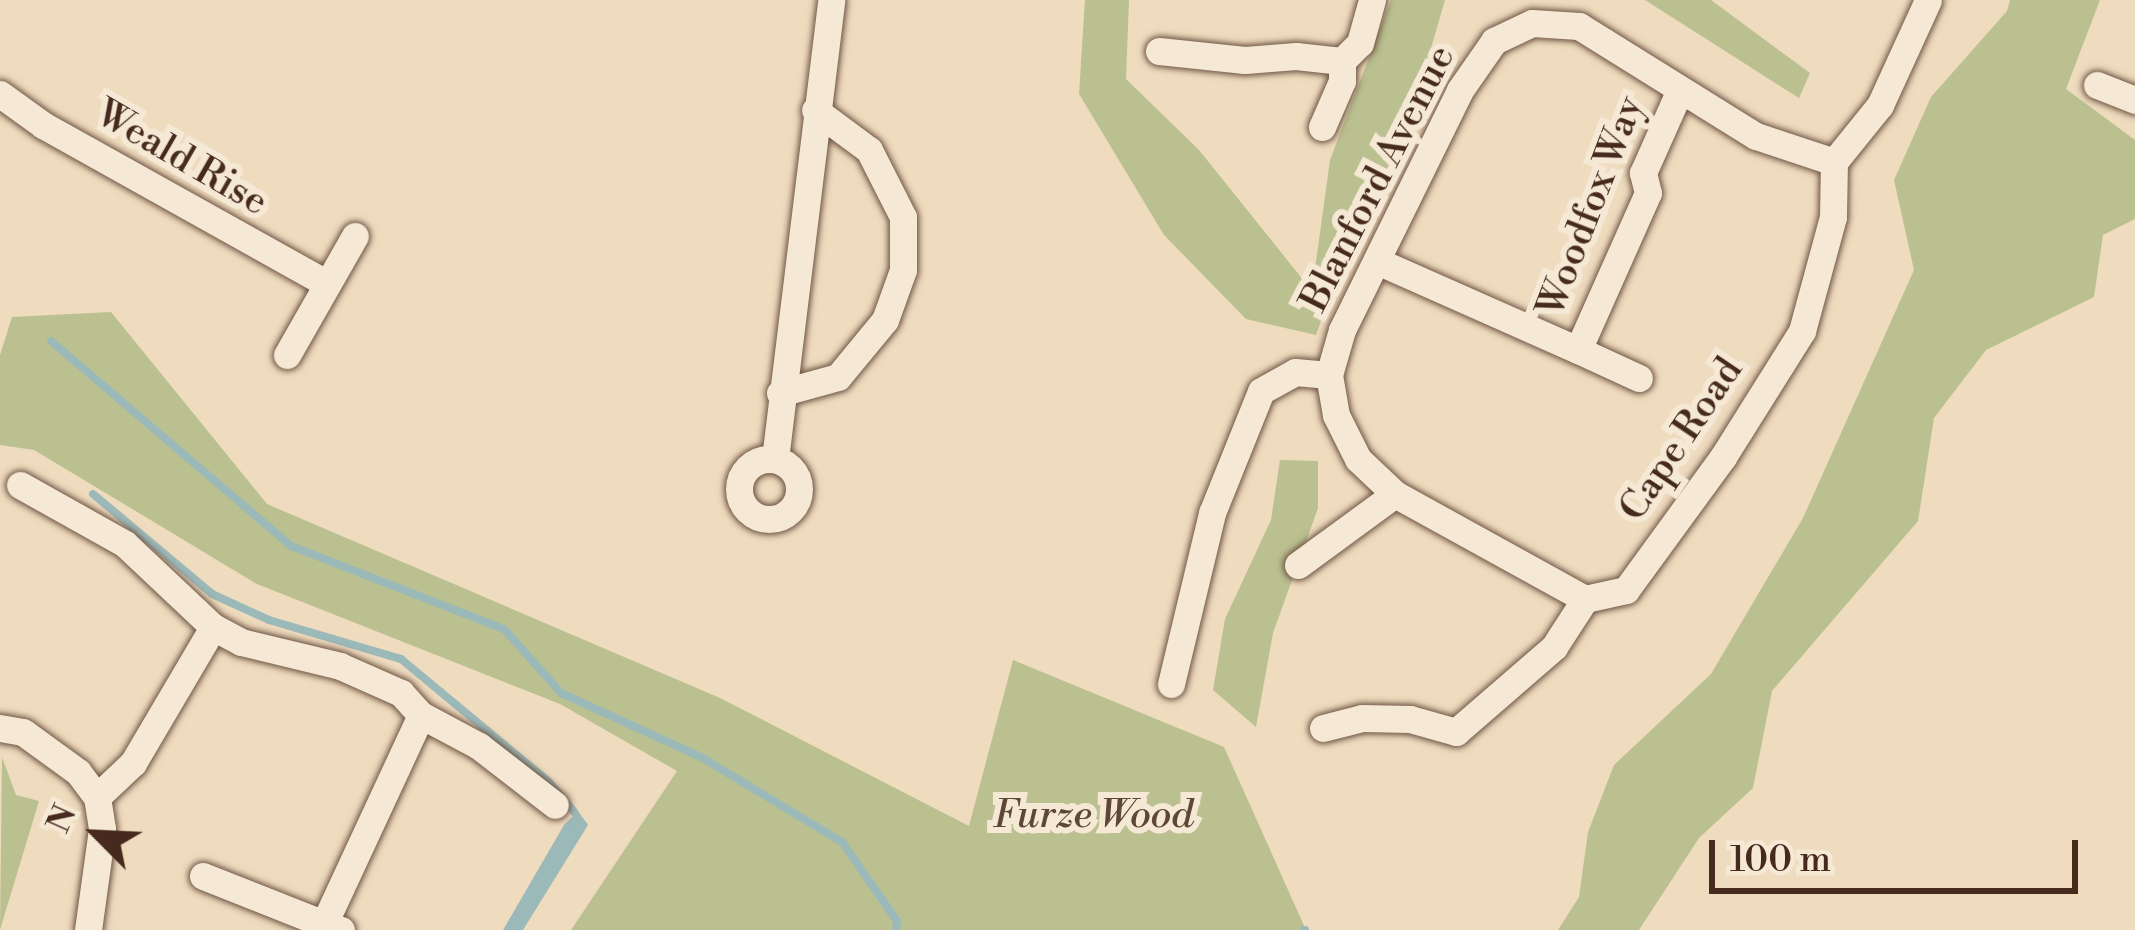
<!DOCTYPE html>
<style>
body{margin:0}
#map{position:relative;width:2135px;height:930px;overflow:hidden;background:#efdbbe;font-family:"Libre Bodoni",serif}
div>[style]{position:absolute}
[style*='--x']{left:calc(var(--x)*1px);top:calc(var(--y)*1px);width:calc(var(--w)*1px);rotate:calc(var(--a)*1deg)}
.green>*{inset:0;background:#bac090}
.water>*{inset:0;background:#9cb9b9}
.stream>*{height:8px;margin:-4px;padding:0 4px;transform-origin:4px;border-radius:4px;background:#9cb9b9}
.roads{filter:drop-shadow(0 0 3px #705645) drop-shadow(0 0 3px #705645)}
.minor>*{height:27px;margin:-13.5px;padding:0 13.5px;transform-origin:13.5px;border-radius:13.5px;background:#f5e8d5}
.minor>.ring{margin:-13.5px;padding:0;box-sizing:content-box;background:none;border:27px solid #f5e8d5;border-radius:50%}
span{translate:-50% -50%;white-space:nowrap;text-align:center;line-height:1.15;-webkit-text-stroke:12px #f5e8d5;paint-order:stroke}
.street-label{font-size:39px;color:#452a1d}
.park-label{font-size:39px;color:#5c4834;font-style:italic}
.north{position:absolute;left:36px;top:774px;width:120px;height:120px;-webkit-text-stroke:9px #f5e8d5;paint-order:stroke;rotate:294deg;font-size:33px;font-weight:700;line-height:48px;text-align:center;color:#452a1d}
.north::after{content:'';display:block;margin:auto;width:42px;height:54px;background:#452a1d;clip-path:polygon(50% 0,100% 100%,50% 72%,0 100%)}
.scale{position:absolute;left:1709px;top:840px;width:369px;height:54px;box-sizing:border-box;border:6px solid #452a1d;border-top:0;padding-left:15px;font-size:36px;line-height:42px;white-space:nowrap;color:#452a1d;-webkit-text-stroke:9px #f5e8d5;paint-order:stroke}
</style>
<div id="map">
<div class="green">
<div style="clip-path:polygon(1085px 0,1129px 0,1126px 79px,1199px 150px,1312px 291px,1330px 160px,1391px 0,1445px 0,1410px 120px,1338px 273px,1316px 335px,1246px 319px,1164px 235px,1079px 94px)"></div>
<div style="clip-path:polygon(1645px 0,1711px 0,1810px 73px,1799px 98px)"></div>
<div style="clip-path:polygon(2010px 0,2100px 0,2066px 89px,2135px 140px,2135px 219px,2103px 235px,2094px 297px,1986px 350px,1934px 418px,1918px 521px,1772px 691px,1753px 788px,1699px 838px,1639px 930px,1558px 930px,1579px 897px,1588px 832px,1614px 765px,1711px 674px,1803px 518px,1914px 270px,1894px 180px,1931px 97px,2007px 11px)"></div>
<div style="clip-path:polygon(111px 312px,267px 504px,720px 698px,969px 826px,1013px 660px,1224px 747px,1306px 930px,571px 930px,677px 771px,560px 704px,257px 584px,34px 450px,0 445px,0 355px,12px 317px)"></div>
<div style="clip-path:polygon(1280px 460px,1318px 461px,1318px 508px,1273px 633px,1256px 727px,1213px 690px,1225px 619px,1271px 520px)"></div>
<div style="clip-path:polygon(2px 757px,16px 795px,39px 801px,0 930px)"></div>
</div>
<div class="water">
<div style="clip-path:polygon(578px 811px,588px 825px,523px 930px,503px 930px,564px 825px)"></div>
</div>
<div class="stream">
<div style="--x:51;--y:341;--w:316;--a:40.5"></div>
<div style="--x:291;--y:546;--w:229;--a:21.3"></div>
<div style="--x:504;--y:629;--w:86;--a:48.3"></div>
<div style="--x:561;--y:693;--w:154;--a:24.6"></div>
<div style="--x:701;--y:757;--w:165;--a:31.1"></div>
<div style="--x:842;--y:842;--w:96;--a:55.2"></div>
<div style="--x:897;--y:921;--w:9;--a:96"></div>
<div style="--x:93;--y:494;--w:155;--a:40"></div>
<div style="--x:212;--y:594;--w:63;--a:24.5"></div>
<div style="--x:269;--y:620;--w:138;--a:16.5"></div>
<div style="--x:401;--y:659;--w:192;--a:39.7"></div>
<div style="--x:549;--y:782;--w:39;--a:50"></div>
<div style="--x:1304;--y:930;--w:1;--a:0"></div>
</div>
<div class="roads">
<div class="minor">
<div style="--x:1159;--y:51;--w:86;--a:6"></div>
<div style="--x:1245;--y:60;--w:51;--a:-4.5"></div>
<div style="--x:1296;--y:56;--w:46;--a:6.2"></div>
<div style="--x:2097;--y:85;--w:41;--a:21.5"></div>
<div style="--x:0;--y:94;--w:53;--a:35.8"></div>
<div style="--x:43;--y:125;--w:325;--a:29.2"></div>
<div style="--x:1322;--y:127;--w:50;--a:-66.5"></div>
<div style="--x:1342;--y:81;--w:20;--a:-90"></div>
<div style="--x:1342;--y:61;--w:25;--a:-45"></div>
<div style="--x:1360;--y:43;--w:45;--a:-74.4"></div>
<div style="--x:1377;--y:261;--w:220;--a:23.9"></div>
<div style="--x:1578;--y:350;--w:172;--a:-66"></div>
<div style="--x:1648;--y:193;--w:21;--a:-104"></div>
<div style="--x:1643;--y:173;--w:89;--a:-66"></div>
<div style="--x:1578;--y:350;--w:67;--a:24.7"></div>
<div style="--x:287;--y:355;--w:137;--a:-60.3"></div>
<div style="--x:780;--y:393;--w:60;--a:-15.4"></div>
<div style="--x:838;--y:377;--w:74;--a:-50.5"></div>
<div style="--x:885;--y:320;--w:53;--a:-70.2"></div>
<div style="--x:903;--y:270;--w:53;--a:-90"></div>
<div style="--x:903;--y:217;--w:75;--a:-116.9"></div>
<div style="--x:869;--y:150;--w:67;--a:-143.5"></div>
<div style="--x:775;--y:459;--w:462;--a:-83"></div>
<div class="ring" style="left:739px;top:459px;width:33px;height:33px"></div>
<div style="--x:20;--y:485;--w:120;--a:29.3"></div>
<div style="--x:125;--y:544;--w:121;--a:43.3"></div>
<div style="--x:213;--y:627;--w:32;--a:28"></div>
<div style="--x:241;--y:642;--w:102;--a:13.6"></div>
<div style="--x:340;--y:666;--w:67;--a:23.9"></div>
<div style="--x:401;--y:693;--w:30;--a:48"></div>
<div style="--x:421;--y:715;--w:66;--a:28.1"></div>
<div style="--x:479;--y:746;--w:96;--a:37.8"></div>
<div style="--x:1298;--y:565;--w:120;--a:-36.2"></div>
<div style="--x:1585;--y:599;--w:217;--a:-151.1"></div>
<div style="--x:1395;--y:494;--w:51;--a:-136.6"></div>
<div style="--x:1358;--y:459;--w:49;--a:-116.6"></div>
<div style="--x:1336;--y:415;--w:41;--a:-99.9"></div>
<div style="--x:1329;--y:375;--w:47;--a:-73.9"></div>
<div style="--x:1342;--y:330;--w:267;--a:-63.8"></div>
<div style="--x:1460;--y:90;--w:60;--a:-55.2"></div>
<div style="--x:1494;--y:41;--w:42;--a:-25.3"></div>
<div style="--x:1532;--y:23;--w:47;--a:3.7"></div>
<div style="--x:1579;--y:26;--w:208;--a:31.9"></div>
<div style="--x:1756;--y:136;--w:82;--a:18.4"></div>
<div style="--x:1171;--y:684;--w:176;--a:-76.5"></div>
<div style="--x:1212;--y:513;--w:131;--a:-68.1"></div>
<div style="--x:1261;--y:391;--w:39;--a:-29"></div>
<div style="--x:1295;--y:372;--w:34;--a:5"></div>
<div style="--x:0;--y:728;--w:23;--a:10"></div>
<div style="--x:23;--y:732;--w:68;--a:36"></div>
<div style="--x:78;--y:772;--w:31;--a:53"></div>
<div style="--x:97;--y:797;--w:32;--a:81"></div>
<div style="--x:102;--y:829;--w:102;--a:97.9"></div>
<div style="--x:1323;--y:728;--w:40;--a:-14.4"></div>
<div style="--x:1362;--y:718;--w:48;--a:1.2"></div>
<div style="--x:1410;--y:719;--w:48;--a:15.8"></div>
<div style="--x:1456;--y:732;--w:130;--a:-40.9"></div>
<div style="--x:1554;--y:647;--w:57;--a:-57.1"></div>
<div style="--x:1585;--y:599;--w:42;--a:-12.4"></div>
<div style="--x:1626;--y:590;--w:165;--a:-53.9"></div>
<div style="--x:1723;--y:457;--w:149;--a:-57.9"></div>
<div style="--x:1802;--y:331;--w:118;--a:-74.8"></div>
<div style="--x:1833;--y:217;--w:55;--a:-89"></div>
<div style="--x:1834;--y:162;--w:73;--a:-51.1"></div>
<div style="--x:1880;--y:105;--w:115;--a:-65.4"></div>
<div style="--x:97;--y:797;--w:50;--a:-43.4"></div>
<div style="--x:133;--y:763;--w:158;--a:-59.5"></div>
<div style="--x:203;--y:876;--w:130;--a:21.6"></div>
<div style="--x:341;--y:930;--w:18;--a:-161"></div>
<div style="--x:324;--y:924;--w:230;--a:-65.1"></div>
</div>
</div>
<div class="street-label">
<span style="left:181px;top:159px;rotate:30deg">Weald Rise</span>
<span style="left:1379px;top:179px;rotate:-63deg">Blanford Avenue</span>
<span style="left:1592px;top:207px;rotate:-69deg">Woodfox Way</span>
<span style="left:1682px;top:440px;rotate:-56deg">Cape Road</span>
</div>
<div class="park-label">
<span style="left:1093px;top:816px">Furze Wood</span>
</div>
<div class="north">N</div>
<div class="scale">100 m</div>
</div>
